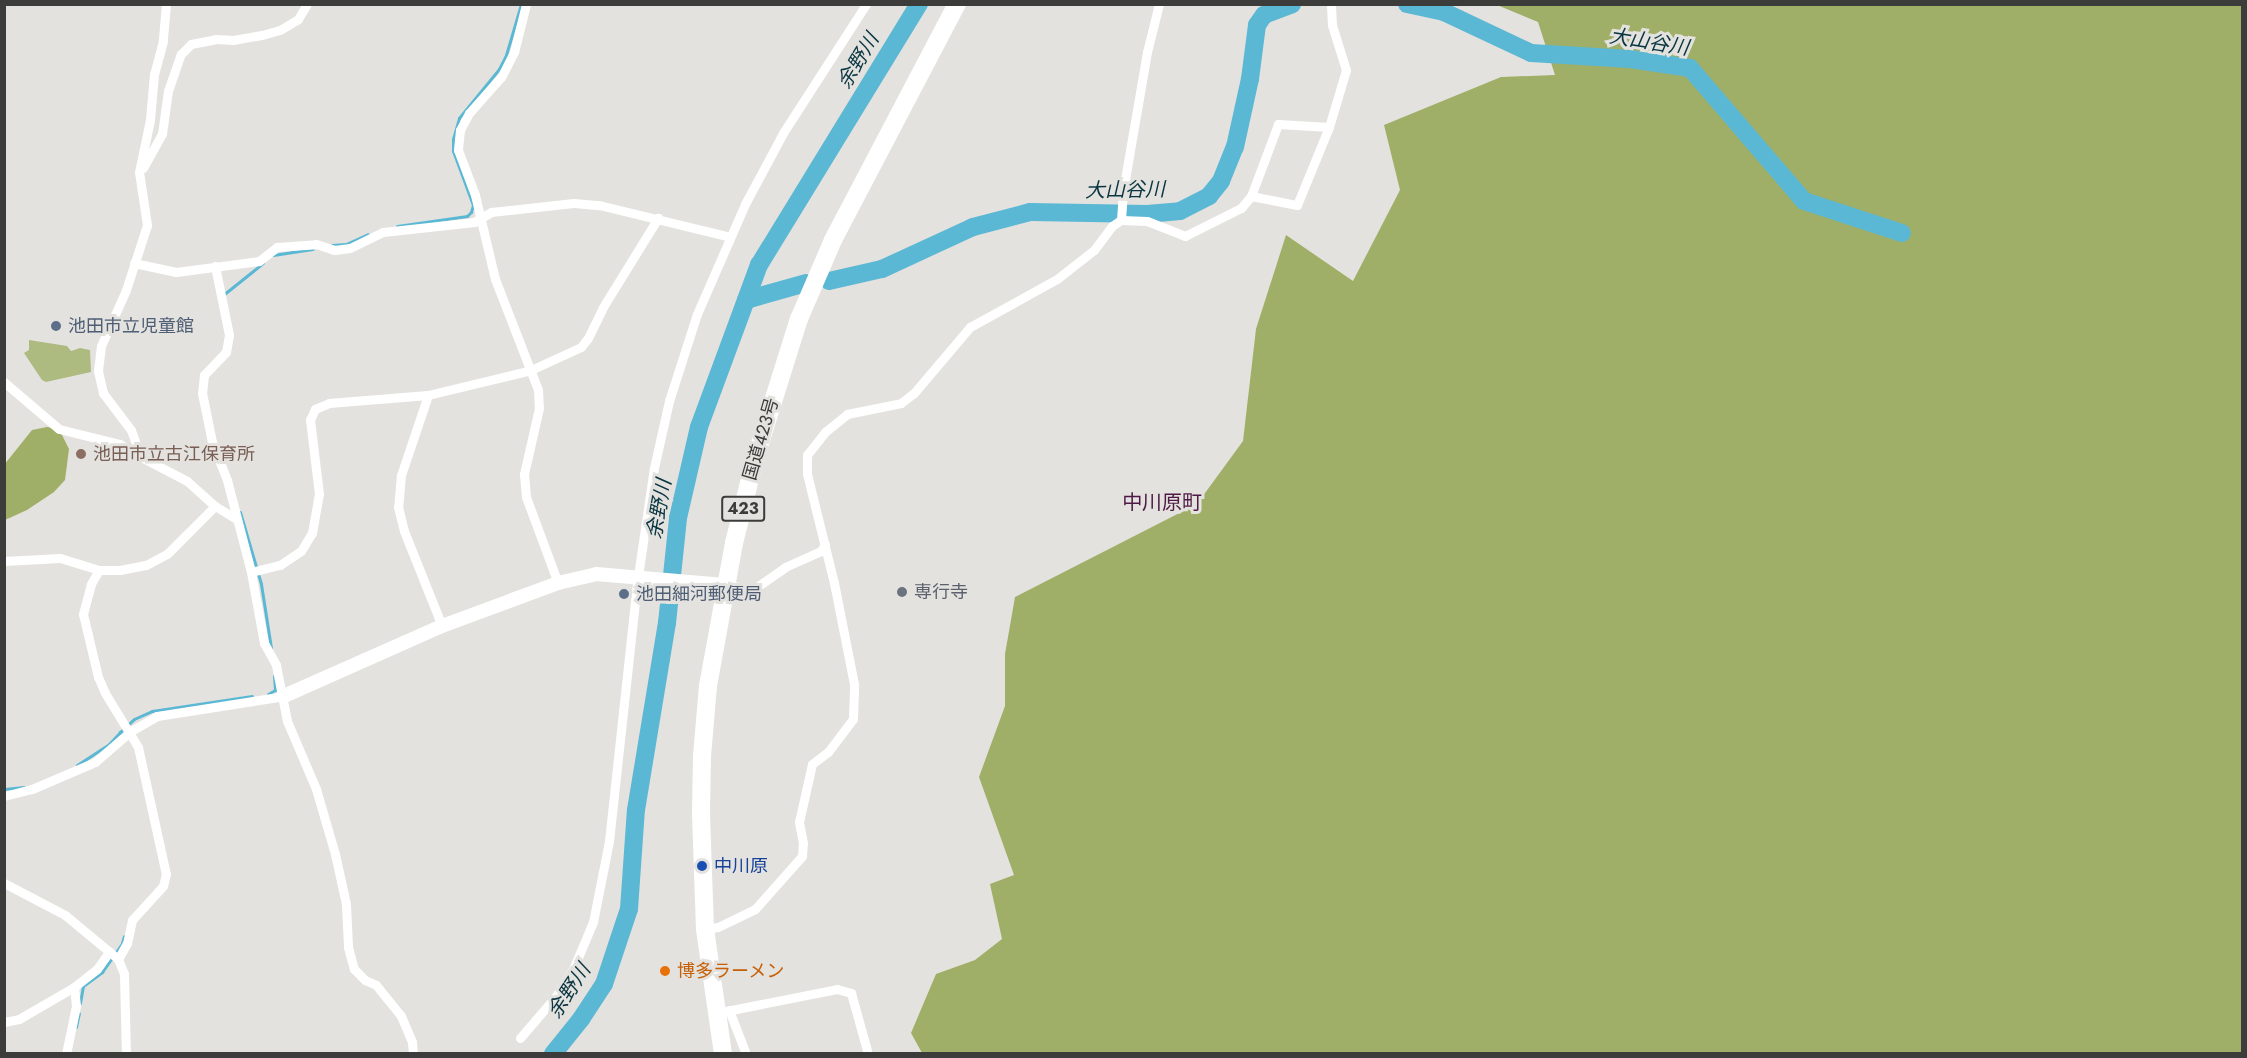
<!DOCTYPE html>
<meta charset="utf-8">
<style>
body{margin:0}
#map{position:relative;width:2247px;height:1058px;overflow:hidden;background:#e4e2de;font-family:Jost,"Noto Sans JP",sans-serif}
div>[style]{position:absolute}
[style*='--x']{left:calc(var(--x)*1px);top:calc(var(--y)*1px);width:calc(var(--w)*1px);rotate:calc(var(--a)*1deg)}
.green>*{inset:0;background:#adba80}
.forest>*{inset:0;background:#9faf67}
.stream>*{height:3px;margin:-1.5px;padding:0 1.5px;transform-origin:1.5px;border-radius:1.5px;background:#5bb8d4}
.river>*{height:18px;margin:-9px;padding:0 9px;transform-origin:9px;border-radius:9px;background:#5bb8d4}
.street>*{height:9px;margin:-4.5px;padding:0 4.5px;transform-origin:4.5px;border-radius:4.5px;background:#fff}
.secondary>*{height:14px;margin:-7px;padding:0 7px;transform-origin:7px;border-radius:7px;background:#fff}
.highway>*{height:18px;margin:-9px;padding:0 9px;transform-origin:9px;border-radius:9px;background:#fff}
.dots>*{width:16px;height:16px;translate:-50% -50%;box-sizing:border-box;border:3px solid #e4e2de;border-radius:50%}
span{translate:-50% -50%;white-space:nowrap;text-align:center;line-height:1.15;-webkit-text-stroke:6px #e4e2de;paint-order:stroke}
.shield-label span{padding:2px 4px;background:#e4e2de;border:2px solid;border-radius:4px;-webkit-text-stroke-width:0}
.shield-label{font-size:16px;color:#3c3c3a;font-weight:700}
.service-label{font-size:18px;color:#4e5e75}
.left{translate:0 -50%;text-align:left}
.street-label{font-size:18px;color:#3c3c3a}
.education-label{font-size:18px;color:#785e54}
.worship-label{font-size:18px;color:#5b616d}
.transit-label{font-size:18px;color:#164399}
.food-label{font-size:18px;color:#c56008}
.water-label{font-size:20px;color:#083541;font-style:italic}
.neighbourhood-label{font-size:20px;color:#4e1945}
.frame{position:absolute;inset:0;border:6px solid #3c3c3a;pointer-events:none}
</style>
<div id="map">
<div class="green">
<div style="clip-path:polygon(29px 340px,67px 346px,71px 351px,80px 348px,90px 350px,91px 372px,46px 382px,42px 380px,24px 353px,29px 350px)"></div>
</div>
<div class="forest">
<div style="clip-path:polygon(1497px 5px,2242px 5px,2242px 1053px,922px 1053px,911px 1033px,936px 974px,975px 960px,1002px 939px,990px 884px,1014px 875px,979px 777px,1005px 706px,1005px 654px,1015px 597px,1197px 504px,1243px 441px,1256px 329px,1286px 235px,1353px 281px,1400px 190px,1384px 125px,1501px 77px,1555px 75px,1538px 22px)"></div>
<div style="clip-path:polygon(47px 427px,59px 429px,69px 449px,65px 480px,54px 492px,27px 510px,5px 520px,4px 465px,32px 430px)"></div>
</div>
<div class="stream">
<div style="--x:397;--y:226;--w:71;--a:-8.1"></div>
<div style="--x:467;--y:216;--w:6;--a:-45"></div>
<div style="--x:471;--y:212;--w:7;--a:-74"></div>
<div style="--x:473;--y:205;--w:58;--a:-110.3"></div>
<div style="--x:453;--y:151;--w:12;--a:-90"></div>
<div style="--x:453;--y:139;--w:22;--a:-74"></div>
<div style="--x:459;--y:118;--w:63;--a:-50.8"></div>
<div style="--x:499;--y:69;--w:16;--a:-63"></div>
<div style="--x:506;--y:55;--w:53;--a:-73.6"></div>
<div style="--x:332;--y:245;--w:14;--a:-4"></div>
<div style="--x:346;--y:244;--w:24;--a:-24"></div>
<div style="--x:273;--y:255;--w:40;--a:-8.5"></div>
<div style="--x:223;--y:295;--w:51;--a:-38.7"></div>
<div style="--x:240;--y:512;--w:75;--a:73.7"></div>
<div style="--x:261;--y:584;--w:65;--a:81.1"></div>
<div style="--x:268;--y:694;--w:8;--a:-30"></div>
<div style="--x:275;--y:690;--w:14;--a:-94"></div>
<div style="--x:125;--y:735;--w:6;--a:-149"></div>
<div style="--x:120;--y:732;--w:19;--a:-43"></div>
<div style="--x:134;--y:719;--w:20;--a:-24"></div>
<div style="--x:152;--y:711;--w:101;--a:-8.5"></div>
<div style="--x:77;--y:765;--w:38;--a:-33"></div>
<div style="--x:109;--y:744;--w:16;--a:-47"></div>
<div style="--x:4;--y:789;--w:20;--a:-6"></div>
<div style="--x:80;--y:1003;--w:17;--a:-80"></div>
<div style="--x:83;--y:986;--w:24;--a:-36"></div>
<div style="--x:102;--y:972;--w:35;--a:-55"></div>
<div style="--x:122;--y:943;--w:7;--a:-74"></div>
<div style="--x:76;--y:1027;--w:14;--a:-78"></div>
</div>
<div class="river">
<div style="--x:1407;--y:4;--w:38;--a:12"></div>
<div style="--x:1444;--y:12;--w:96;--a:25.2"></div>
<div style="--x:1531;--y:53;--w:99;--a:3.5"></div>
<div style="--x:1630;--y:59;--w:61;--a:8.5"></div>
<div style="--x:1690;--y:68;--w:175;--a:49.4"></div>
<div style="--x:1804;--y:201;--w:103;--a:18.1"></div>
<div style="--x:829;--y:281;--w:54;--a:-12.8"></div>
<div style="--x:882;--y:269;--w:100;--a:-24.8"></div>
<div style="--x:973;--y:227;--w:59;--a:-14.7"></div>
<div style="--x:1030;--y:212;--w:117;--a:1"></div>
<div style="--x:1147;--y:214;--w:33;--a:-5"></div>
<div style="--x:1180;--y:211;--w:33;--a:-27"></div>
<div style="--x:1209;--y:196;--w:19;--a:-51"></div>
<div style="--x:1221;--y:181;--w:37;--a:-68"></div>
<div style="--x:1235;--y:147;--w:70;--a:-77.6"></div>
<div style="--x:1250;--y:79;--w:54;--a:-82.6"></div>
<div style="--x:1257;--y:25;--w:12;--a:-55"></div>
<div style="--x:1264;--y:15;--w:30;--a:-21"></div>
<div style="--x:746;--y:300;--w:62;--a:-15.8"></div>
<div style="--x:553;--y:1054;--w:45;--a:-51.3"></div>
<div style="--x:581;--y:1019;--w:42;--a:-56.7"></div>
<div style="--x:604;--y:984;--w:79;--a:-71.6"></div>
<div style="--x:629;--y:909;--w:99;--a:-86"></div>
<div style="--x:636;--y:810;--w:190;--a:-80.6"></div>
<div style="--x:667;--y:623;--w:106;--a:-84"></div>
<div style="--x:678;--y:518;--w:93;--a:-77"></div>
<div style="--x:699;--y:427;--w:173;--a:-69.7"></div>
<div style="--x:759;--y:265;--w:306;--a:-58.5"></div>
</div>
<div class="street">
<div style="--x:166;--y:4;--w:37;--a:95"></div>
<div style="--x:163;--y:41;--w:34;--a:105"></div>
<div style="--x:154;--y:74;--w:46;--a:95"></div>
<div style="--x:150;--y:120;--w:53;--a:101.9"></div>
<div style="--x:139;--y:172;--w:54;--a:81.4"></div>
<div style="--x:147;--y:225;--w:68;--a:107.9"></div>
<div style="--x:126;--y:290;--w:61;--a:114.1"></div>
<div style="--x:101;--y:346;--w:25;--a:97"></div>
<div style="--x:98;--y:371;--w:23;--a:77"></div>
<div style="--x:103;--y:393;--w:46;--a:52.9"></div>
<div style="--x:131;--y:430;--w:29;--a:70"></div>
<div style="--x:141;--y:457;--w:52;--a:27.6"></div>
<div style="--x:187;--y:481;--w:38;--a:42"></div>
<div style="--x:215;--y:506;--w:23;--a:31"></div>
<div style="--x:526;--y:4;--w:49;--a:104"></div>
<div style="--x:514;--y:52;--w:28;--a:117"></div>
<div style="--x:501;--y:77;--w:48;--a:131.6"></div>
<div style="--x:469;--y:113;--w:19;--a:118"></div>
<div style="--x:460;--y:130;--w:20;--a:96"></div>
<div style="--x:458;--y:150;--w:48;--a:69.3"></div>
<div style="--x:475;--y:195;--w:86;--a:76.6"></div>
<div style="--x:495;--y:279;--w:119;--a:68.8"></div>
<div style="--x:538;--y:390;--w:18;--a:87"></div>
<div style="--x:539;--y:408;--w:68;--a:102.8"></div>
<div style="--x:524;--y:474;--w:23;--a:85"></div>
<div style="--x:526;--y:497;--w:92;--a:69.6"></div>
<div style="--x:143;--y:168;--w:39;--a:-61"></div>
<div style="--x:162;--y:134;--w:43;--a:-82.1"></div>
<div style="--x:168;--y:91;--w:39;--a:-71"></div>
<div style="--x:181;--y:54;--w:14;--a:-45"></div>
<div style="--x:191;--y:44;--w:25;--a:-11"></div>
<div style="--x:216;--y:39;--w:17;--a:3"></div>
<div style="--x:233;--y:40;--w:29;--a:-10"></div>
<div style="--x:262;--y:35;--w:19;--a:-16"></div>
<div style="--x:280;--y:30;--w:21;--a:-31"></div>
<div style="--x:298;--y:19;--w:17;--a:-59"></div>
<div style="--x:1251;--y:196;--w:77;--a:-69.4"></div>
<div style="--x:1278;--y:124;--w:51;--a:3.4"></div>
<div style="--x:1121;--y:220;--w:29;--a:-86"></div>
<div style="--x:1123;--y:191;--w:141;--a:-80.2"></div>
<div style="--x:1147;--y:52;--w:49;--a:-76"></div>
<div style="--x:134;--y:263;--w:43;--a:12.1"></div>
<div style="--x:176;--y:272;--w:84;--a:-7.5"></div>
<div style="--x:259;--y:261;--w:23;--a:-38"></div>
<div style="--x:277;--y:247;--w:39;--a:-4"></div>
<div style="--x:316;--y:244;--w:19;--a:18"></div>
<div style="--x:334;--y:250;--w:16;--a:-7"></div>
<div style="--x:350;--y:248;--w:37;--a:-26"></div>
<div style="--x:383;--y:232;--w:92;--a:-6.3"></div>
<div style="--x:474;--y:222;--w:20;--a:-30"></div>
<div style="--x:491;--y:212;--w:83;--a:-6.2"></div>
<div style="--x:574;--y:203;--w:25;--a:5"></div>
<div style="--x:599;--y:205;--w:135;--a:13.7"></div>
<div style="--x:215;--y:266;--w:70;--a:78.5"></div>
<div style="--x:229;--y:335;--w:17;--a:100"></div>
<div style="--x:226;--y:352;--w:32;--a:134"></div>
<div style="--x:204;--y:375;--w:18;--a:96"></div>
<div style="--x:202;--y:393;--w:50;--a:78.5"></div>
<div style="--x:212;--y:442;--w:41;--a:68.5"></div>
<div style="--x:227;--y:480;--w:95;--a:75.4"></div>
<div style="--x:251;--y:572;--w:72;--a:79.6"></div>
<div style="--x:264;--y:643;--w:25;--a:61"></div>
<div style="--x:276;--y:665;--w:57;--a:78.9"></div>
<div style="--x:287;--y:721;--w:74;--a:66.9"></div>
<div style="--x:316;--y:789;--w:68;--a:73.7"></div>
<div style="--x:335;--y:854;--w:51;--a:77.6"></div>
<div style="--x:346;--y:904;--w:43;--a:87.3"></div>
<div style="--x:348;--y:947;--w:23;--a:75"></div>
<div style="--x:354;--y:969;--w:16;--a:45"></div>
<div style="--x:365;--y:980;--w:12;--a:24"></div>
<div style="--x:376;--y:985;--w:40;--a:51"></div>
<div style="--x:401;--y:1016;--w:28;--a:67"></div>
<div style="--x:412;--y:1042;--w:12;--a:85"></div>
<div style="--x:4;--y:382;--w:72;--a:40.5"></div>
<div style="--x:59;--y:429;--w:63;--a:13.8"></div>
<div style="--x:120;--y:444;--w:25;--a:32"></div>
<div style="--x:428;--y:395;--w:84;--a:108.6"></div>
<div style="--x:401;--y:475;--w:32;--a:95"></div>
<div style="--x:398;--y:507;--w:25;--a:76"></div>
<div style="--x:404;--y:531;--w:102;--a:68.2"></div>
<div style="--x:4;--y:561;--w:56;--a:-3.1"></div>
<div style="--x:60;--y:558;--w:41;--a:17.1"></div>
<div style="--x:99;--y:570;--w:21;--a:0"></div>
<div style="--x:120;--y:570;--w:26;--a:-11"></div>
<div style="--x:146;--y:565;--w:24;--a:-28"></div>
<div style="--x:167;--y:554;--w:68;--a:-45"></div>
<div style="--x:99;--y:570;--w:16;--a:120"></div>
<div style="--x:91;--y:584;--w:31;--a:105"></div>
<div style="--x:83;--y:614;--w:65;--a:76.6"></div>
<div style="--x:98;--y:677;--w:17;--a:66"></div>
<div style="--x:105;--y:693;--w:63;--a:58.6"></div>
<div style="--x:138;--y:747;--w:130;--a:77.6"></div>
<div style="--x:166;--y:874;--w:12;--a:104"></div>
<div style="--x:163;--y:886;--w:46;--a:132.4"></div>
<div style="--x:132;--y:920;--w:24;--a:102"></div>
<div style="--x:127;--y:943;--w:18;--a:119"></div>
<div style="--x:251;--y:572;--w:30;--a:-14"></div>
<div style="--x:280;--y:565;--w:25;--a:-34"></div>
<div style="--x:301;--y:551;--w:21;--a:-59"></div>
<div style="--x:312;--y:533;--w:40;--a:-80"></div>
<div style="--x:319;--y:494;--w:75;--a:-96.9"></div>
<div style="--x:310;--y:420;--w:12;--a:-66"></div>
<div style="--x:315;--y:409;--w:15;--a:-23"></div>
<div style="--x:329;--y:403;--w:99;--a:-4.6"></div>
<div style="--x:428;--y:395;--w:106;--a:-13.6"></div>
<div style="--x:531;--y:370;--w:55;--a:-24.7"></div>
<div style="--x:581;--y:347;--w:11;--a:-52"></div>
<div style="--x:588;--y:338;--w:34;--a:-64"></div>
<div style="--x:603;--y:307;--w:105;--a:-58.3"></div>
<div style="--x:725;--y:585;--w:29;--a:8"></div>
<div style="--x:754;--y:589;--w:38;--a:-35"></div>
<div style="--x:785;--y:567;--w:39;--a:-24"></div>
<div style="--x:821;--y:551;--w:8;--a:-60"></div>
<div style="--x:4;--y:796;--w:29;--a:-14"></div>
<div style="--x:32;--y:789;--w:69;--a:-23.2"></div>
<div style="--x:95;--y:762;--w:48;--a:-40.7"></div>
<div style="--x:131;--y:731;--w:30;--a:-30"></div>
<div style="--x:157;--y:716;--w:129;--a:-8.9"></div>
<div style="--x:4;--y:883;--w:69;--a:27.7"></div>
<div style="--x:65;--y:915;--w:69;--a:39.7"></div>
<div style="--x:118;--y:959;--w:16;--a:68"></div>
<div style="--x:124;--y:974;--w:80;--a:88.6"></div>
<div style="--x:705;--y:929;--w:13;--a:-9"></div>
<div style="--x:718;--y:927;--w:41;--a:-25.9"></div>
<div style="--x:755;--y:909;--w:71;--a:-48.4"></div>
<div style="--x:802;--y:856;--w:13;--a:-86"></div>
<div style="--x:803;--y:843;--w:21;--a:-101"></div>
<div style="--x:799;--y:822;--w:59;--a:-77.4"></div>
<div style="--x:812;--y:764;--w:20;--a:-37"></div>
<div style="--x:828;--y:752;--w:41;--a:-52.9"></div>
<div style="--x:853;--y:719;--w:35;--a:-88"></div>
<div style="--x:854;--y:684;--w:103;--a:-101.2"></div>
<div style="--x:834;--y:583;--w:112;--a:-103.9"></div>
<div style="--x:807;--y:474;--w:19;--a:-90"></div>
<div style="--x:807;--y:455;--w:29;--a:-52"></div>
<div style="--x:825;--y:432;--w:28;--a:-39"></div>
<div style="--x:847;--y:414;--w:55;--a:-11.5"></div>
<div style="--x:901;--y:403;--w:16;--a:-38"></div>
<div style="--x:914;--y:393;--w:87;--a:-49.7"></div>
<div style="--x:970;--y:327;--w:99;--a:-28.9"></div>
<div style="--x:1057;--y:279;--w:47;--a:-38.1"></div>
<div style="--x:1094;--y:250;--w:30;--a:-53"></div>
<div style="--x:1112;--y:226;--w:11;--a:-34"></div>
<div style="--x:1121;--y:220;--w:26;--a:2"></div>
<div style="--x:1147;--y:221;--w:41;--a:21.5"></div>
<div style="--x:1185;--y:236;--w:63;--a:-26.6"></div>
<div style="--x:1241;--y:208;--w:16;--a:-50"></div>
<div style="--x:1251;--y:196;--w:47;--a:11.1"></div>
<div style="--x:1297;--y:205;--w:84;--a:-67.7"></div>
<div style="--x:1329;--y:127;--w:59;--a:-73.4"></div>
<div style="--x:1346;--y:70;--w:47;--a:-107.3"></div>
<div style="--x:1332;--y:25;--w:21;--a:-93"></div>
<div style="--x:729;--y:1010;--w:47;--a:68.9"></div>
<div style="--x:716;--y:1013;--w:123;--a:-11.2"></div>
<div style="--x:837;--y:989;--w:15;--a:16"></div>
<div style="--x:851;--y:993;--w:63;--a:74.4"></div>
<div style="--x:4;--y:1022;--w:15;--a:-11"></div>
<div style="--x:19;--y:1019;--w:64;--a:-30.2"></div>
<div style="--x:74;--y:987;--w:29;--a:-38"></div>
<div style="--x:97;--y:969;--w:21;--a:-55"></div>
<div style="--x:520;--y:1038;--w:55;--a:-49.4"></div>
<div style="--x:556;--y:996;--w:34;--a:-58"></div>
<div style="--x:574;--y:967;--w:49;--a:-67.1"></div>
<div style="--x:593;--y:922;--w:83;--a:-78.8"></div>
<div style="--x:609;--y:841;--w:267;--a:-83.8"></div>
<div style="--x:638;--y:576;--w:109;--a:-81.6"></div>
<div style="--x:654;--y:468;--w:69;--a:-77.4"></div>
<div style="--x:669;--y:401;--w:91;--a:-72.2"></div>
<div style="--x:697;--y:314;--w:120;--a:-66.4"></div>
<div style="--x:745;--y:204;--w:81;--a:-61.8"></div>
<div style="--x:783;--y:133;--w:153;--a:-57.2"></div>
<div style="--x:66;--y:1054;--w:49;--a:-78.2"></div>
<div style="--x:76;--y:1006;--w:19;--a:-96"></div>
</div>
<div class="secondary">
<div style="--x:284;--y:696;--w:173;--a:-23.9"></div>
<div style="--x:442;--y:626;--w:124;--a:-20.3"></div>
<div style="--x:558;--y:583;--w:39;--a:-13"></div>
<div style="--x:596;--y:574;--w:129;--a:4.9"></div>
</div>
<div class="highway">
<div style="--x:723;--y:1054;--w:126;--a:-98.2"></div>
<div style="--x:705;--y:929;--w:117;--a:-92"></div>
<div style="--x:701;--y:812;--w:56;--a:-89"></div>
<div style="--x:702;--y:756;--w:70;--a:-85.1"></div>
<div style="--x:708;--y:686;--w:145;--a:-79.7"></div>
<div style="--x:734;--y:543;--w:87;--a:-76"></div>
<div style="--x:755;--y:459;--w:147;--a:-72.6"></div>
<div style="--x:799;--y:319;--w:86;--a:-66.7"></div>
<div style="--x:833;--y:240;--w:267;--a:-62.3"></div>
</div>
<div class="dots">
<div style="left:56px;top:326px;background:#5c6f8a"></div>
<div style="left:81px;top:454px;background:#8d6e63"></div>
<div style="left:902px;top:592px;background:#6b7280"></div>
<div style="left:624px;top:594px;background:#5c6f8a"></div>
<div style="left:702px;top:866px;background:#1a4fb4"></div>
<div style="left:665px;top:971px;background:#e8710a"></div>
</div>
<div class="shield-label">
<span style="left:743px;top:509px">423</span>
</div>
<div class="service-label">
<span class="left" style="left:68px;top:326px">池田市立児童館</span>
<span class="left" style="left:636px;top:594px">池田細河郵便局</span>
</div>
<div class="street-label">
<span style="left:761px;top:439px;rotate:-74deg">国道423号</span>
</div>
<div class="education-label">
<span class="left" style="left:93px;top:454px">池田市立古江保育所</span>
</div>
<div class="worship-label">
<span class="left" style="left:914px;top:592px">専行寺</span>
</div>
<div class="transit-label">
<span class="left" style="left:714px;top:866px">中川原</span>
</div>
<div class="food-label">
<span class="left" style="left:677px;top:971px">博多ラーメン</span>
</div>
<div class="water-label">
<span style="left:1649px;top:42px;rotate:9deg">大山谷川</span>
<span style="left:858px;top:61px;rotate:-59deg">余野川</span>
<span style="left:1125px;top:190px;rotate:-1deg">大山谷川</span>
<span style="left:659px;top:509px;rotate:-80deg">余野川</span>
<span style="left:569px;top:991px;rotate:-57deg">余野川</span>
</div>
<div class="neighbourhood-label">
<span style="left:1162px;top:502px">中川原町</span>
</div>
<div class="frame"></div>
</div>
